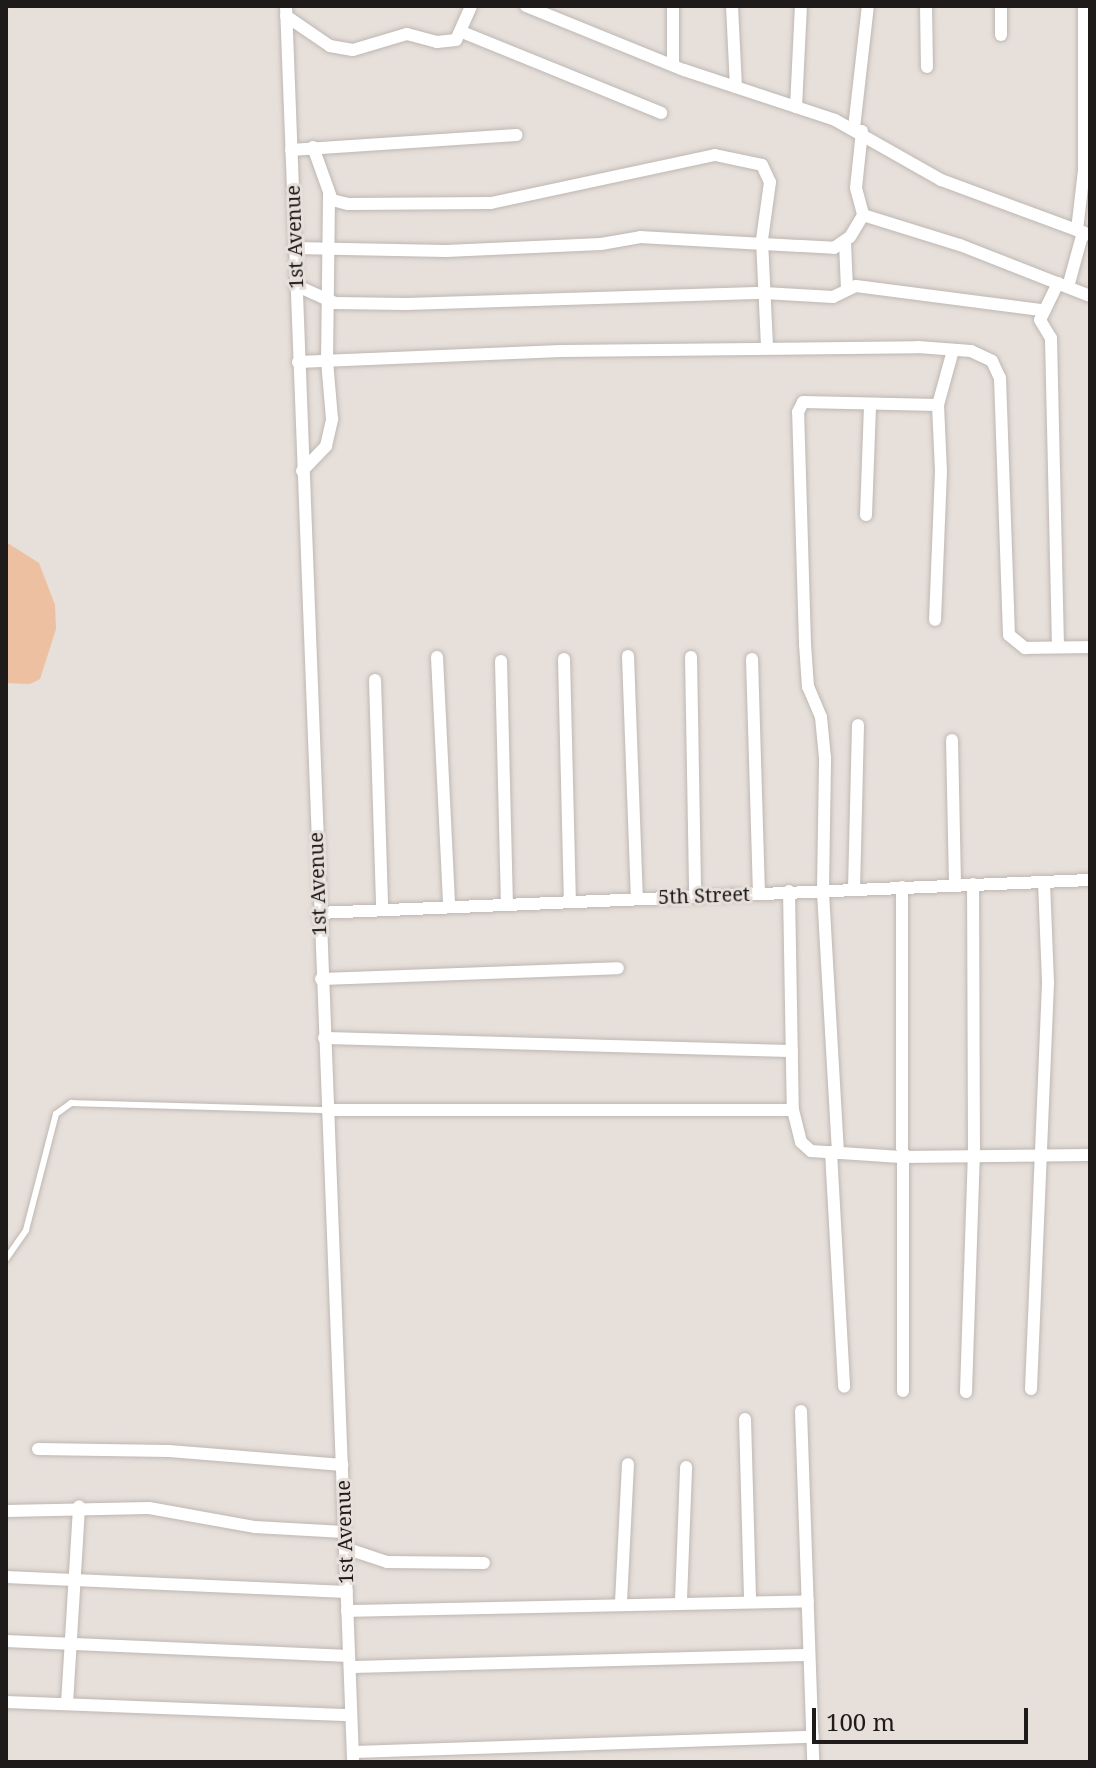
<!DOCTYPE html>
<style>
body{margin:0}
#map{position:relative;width:1096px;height:1768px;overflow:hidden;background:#e6dfda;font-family:"Noto Serif",serif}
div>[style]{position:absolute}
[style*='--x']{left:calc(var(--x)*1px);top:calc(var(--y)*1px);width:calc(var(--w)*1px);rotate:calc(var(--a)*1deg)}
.green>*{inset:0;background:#ecc0a0}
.roads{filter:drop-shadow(0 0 2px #beb7b2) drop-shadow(0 0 2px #beb7b2)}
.service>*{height:6px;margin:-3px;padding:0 3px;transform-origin:3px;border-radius:3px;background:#fff}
.minor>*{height:12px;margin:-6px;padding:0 6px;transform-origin:6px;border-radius:6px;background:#fff}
span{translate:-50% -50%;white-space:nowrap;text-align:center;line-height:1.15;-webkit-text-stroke:6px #e6dfda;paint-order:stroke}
.street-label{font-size:20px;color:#1e1b1a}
.frame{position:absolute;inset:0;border:8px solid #1e1b1a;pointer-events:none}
.scale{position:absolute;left:812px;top:1708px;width:216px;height:36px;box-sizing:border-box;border:4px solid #1e1b1a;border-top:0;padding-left:10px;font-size:24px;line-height:28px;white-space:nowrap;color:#1e1b1a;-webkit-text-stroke:6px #e6dfda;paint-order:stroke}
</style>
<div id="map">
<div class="green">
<div style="clip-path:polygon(6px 542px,39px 563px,55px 605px,56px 629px,40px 679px,30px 684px,6px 683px)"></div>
</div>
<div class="roads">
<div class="service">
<div style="--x:6;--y:1259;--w:35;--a:-55"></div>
<div style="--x:26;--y:1230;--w:120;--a:-75.5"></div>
<div style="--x:56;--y:1114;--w:19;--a:-36"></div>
<div style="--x:71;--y:1103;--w:256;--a:1.6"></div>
</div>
<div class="minor">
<div style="--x:286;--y:6;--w:1757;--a:87.81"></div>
<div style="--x:526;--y:6;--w:170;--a:22.1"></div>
<div style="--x:684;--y:70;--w:159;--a:18.3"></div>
<div style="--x:835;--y:120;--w:122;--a:29.5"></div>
<div style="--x:941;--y:180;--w:159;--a:20.3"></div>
<div style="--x:732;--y:6;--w:81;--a:87.2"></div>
<div style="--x:926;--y:6;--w:61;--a:89.1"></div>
<div style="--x:1001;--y:6;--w:29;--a:90"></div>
<div style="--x:286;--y:16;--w:53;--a:34.3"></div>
<div style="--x:330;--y:46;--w:23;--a:10"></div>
<div style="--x:353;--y:50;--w:56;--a:-16.5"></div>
<div style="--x:407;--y:34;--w:31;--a:15"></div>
<div style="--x:437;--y:42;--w:19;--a:-6"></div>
<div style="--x:456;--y:40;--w:37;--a:-66"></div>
<div style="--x:462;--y:32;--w:215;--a:22.1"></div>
<div style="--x:673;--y:65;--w:59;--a:-90"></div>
<div style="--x:796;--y:107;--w:101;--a:-87.2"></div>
<div style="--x:854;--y:128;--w:123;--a:-83.5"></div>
<div style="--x:862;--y:131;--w:57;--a:96"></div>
<div style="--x:856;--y:188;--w:28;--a:75"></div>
<div style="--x:863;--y:215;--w:102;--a:17.2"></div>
<div style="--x:960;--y:245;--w:140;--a:21.4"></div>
<div style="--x:313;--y:147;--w:56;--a:70.3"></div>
<div style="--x:332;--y:200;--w:16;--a:14"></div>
<div style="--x:348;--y:204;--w:143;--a:-0.4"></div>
<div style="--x:491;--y:203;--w:229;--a:-12.1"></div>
<div style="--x:715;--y:155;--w:48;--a:12"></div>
<div style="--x:762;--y:165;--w:19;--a:65"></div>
<div style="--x:770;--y:182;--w:59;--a:97.9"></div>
<div style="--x:762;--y:240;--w:108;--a:87.3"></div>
<div style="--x:291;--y:150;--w:226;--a:-3.8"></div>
<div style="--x:1077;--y:230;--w:60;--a:-83.3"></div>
<div style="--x:1084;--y:170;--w:164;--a:-90"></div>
<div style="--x:845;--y:242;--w:47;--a:87.6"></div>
<div style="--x:294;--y:248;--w:152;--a:1.1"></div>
<div style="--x:446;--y:251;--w:155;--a:-2.6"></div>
<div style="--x:601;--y:244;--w:40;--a:-10"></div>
<div style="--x:640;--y:237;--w:194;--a:3.2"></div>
<div style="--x:834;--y:248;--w:19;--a:-35"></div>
<div style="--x:850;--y:237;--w:26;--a:-59"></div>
<div style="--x:1058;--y:283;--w:41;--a:115.9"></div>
<div style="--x:1040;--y:320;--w:21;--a:59"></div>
<div style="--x:1051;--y:338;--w:309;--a:88.7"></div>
<div style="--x:295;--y:285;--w:44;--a:24.2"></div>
<div style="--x:335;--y:303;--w:71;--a:0.8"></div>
<div style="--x:406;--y:304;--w:358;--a:-1.8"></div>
<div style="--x:764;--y:293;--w:69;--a:3.3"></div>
<div style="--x:833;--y:297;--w:25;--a:-26"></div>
<div style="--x:856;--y:286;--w:188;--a:7.4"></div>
<div style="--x:1068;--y:287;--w:57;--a:-74.7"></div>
<div style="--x:298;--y:362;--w:263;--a:-2.4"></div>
<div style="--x:561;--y:351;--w:357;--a:-0.6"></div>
<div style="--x:918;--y:347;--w:53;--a:4.3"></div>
<div style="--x:971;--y:351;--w:23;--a:25"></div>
<div style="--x:992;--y:361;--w:19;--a:65"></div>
<div style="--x:1000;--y:378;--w:257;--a:88"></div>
<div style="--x:1009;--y:635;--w:21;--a:39"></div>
<div style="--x:1025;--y:648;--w:65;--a:-0.9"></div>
<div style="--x:938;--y:405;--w:57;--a:-74.7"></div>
<div style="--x:302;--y:471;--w:35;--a:-46"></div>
<div style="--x:326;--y:446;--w:28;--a:-77"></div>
<div style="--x:332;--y:419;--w:58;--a:-94.9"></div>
<div style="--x:327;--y:361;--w:166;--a:-89.3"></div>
<div style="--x:866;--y:515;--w:110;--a:-87.9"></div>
<div style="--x:628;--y:656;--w:241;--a:87.9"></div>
<div style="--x:437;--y:657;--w:248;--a:87.2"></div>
<div style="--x:691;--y:657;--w:238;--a:89"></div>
<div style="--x:564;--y:659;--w:241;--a:88.6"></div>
<div style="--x:752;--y:659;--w:233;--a:88.3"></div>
<div style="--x:501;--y:661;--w:242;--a:88.6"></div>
<div style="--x:375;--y:680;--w:228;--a:88.2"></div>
<div style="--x:952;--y:740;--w:145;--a:88.8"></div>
<div style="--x:902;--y:887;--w:504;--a:89.89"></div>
<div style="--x:854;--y:889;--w:164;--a:-88.6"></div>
<div style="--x:789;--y:891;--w:219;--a:89"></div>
<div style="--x:793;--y:1110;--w:33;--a:76"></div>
<div style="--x:801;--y:1142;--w:13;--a:42"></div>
<div style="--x:811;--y:1151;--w:90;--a:3.8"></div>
<div style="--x:901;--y:1157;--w:189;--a:-0.6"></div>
<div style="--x:318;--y:913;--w:773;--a:-2.45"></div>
<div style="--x:321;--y:979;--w:297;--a:-2.1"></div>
<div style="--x:324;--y:1038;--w:468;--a:1.6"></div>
<div style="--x:327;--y:1110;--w:466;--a:0"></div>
<div style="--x:831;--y:1152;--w:235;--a:86.8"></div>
<div style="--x:838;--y:1153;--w:263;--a:-93.3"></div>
<div style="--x:823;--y:890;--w:132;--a:-89.1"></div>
<div style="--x:825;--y:758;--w:41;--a:-95.6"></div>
<div style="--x:821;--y:717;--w:33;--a:-113"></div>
<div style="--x:808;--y:687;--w:43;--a:-94"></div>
<div style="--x:805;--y:644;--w:232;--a:-91.7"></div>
<div style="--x:798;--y:412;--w:11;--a:-63"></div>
<div style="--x:803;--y:402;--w:135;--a:1.3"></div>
<div style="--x:938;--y:405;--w:66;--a:87.4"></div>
<div style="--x:941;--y:471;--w:149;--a:92.3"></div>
<div style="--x:1031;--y:1389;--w:407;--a:-87.6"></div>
<div style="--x:1048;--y:982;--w:100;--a:-92.3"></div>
<div style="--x:966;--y:1392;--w:235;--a:-88.1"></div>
<div style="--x:974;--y:1157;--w:273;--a:-90.2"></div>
<div style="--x:801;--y:1411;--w:351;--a:88"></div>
<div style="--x:745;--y:1419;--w:180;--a:88.4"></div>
<div style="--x:38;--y:1449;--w:131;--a:0.9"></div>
<div style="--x:169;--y:1451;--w:174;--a:4.6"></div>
<div style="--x:6;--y:1511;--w:143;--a:-1.2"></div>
<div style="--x:149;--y:1508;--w:108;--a:10.2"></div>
<div style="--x:255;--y:1527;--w:89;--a:3.2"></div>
<div style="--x:345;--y:1548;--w:44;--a:18.4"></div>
<div style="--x:387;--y:1562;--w:97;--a:0.6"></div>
<div style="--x:6;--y:1577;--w:341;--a:2.5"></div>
<div style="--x:681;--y:1600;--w:133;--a:-87.8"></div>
<div style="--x:621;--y:1602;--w:138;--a:-87.1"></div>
<div style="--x:347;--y:1611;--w:461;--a:-1.2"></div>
<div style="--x:6;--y:1641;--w:343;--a:2.5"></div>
<div style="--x:350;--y:1667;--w:458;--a:-1.5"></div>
<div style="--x:6;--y:1702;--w:345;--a:2.2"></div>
<div style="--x:67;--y:1704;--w:198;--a:-86.5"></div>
<div style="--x:353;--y:1752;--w:460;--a:-1.9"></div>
</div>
</div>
<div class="street-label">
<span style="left:294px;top:237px;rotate:-92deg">1st Avenue</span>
<span style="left:317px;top:884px;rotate:-92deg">1st Avenue</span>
<span style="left:704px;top:895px;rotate:-2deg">5th Street</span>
<span style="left:344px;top:1532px;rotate:-92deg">1st Avenue</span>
</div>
<div class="frame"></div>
<div class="scale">100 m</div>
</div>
